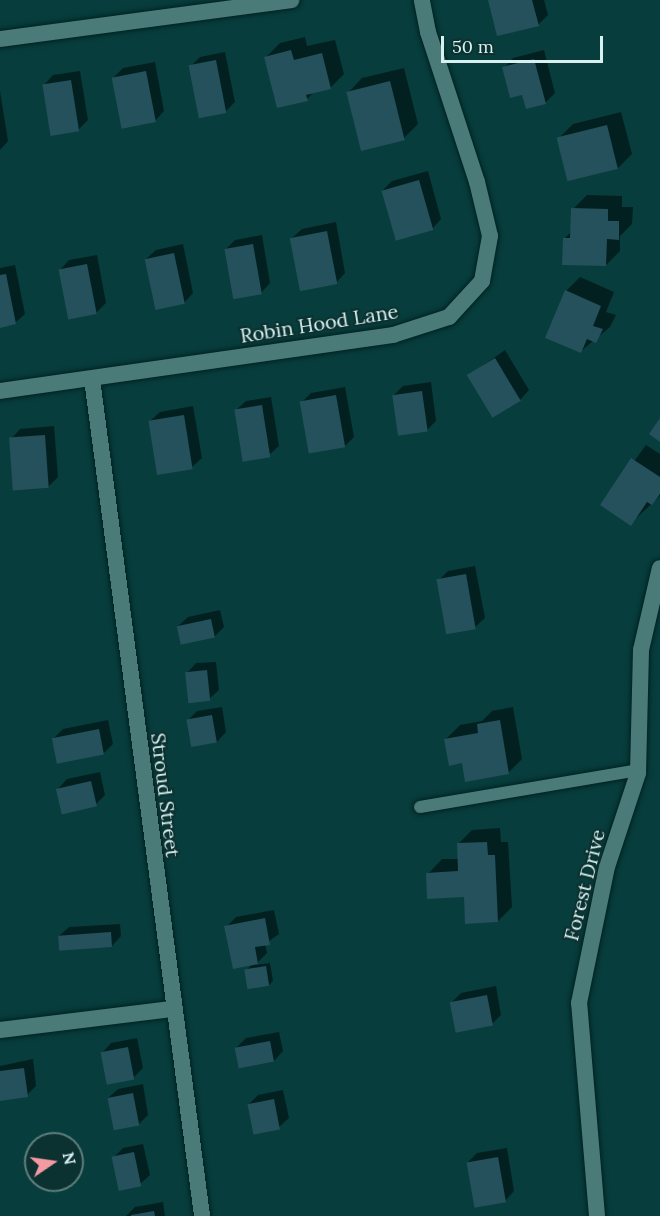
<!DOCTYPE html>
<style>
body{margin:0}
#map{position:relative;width:660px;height:1216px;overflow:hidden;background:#073d3c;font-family:Lora,serif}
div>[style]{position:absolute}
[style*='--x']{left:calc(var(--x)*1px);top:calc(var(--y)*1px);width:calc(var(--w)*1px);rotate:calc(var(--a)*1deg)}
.shadow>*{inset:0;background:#0007}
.building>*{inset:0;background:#24515b;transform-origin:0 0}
.roads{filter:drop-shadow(0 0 2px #022) drop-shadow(0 0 2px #022)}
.service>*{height:12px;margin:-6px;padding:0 6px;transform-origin:6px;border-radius:6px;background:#4b7b79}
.minor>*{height:16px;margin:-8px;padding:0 8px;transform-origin:8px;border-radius:8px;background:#4b7b79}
span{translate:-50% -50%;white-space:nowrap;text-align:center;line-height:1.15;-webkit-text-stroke:4.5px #0b3130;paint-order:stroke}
.street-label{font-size:20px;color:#d8f1f0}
.north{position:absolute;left:24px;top:1132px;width:60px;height:60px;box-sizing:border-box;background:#0b3130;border:2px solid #5d7e7d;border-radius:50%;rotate:77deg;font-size:16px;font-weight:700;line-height:24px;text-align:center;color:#d8f1f0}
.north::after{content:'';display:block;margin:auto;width:21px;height:27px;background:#f49aa3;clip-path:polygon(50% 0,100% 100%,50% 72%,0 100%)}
.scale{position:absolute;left:441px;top:36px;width:162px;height:27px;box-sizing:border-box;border:3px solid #d8f1f0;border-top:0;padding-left:8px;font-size:18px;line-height:21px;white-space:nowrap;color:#d8f1f0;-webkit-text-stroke:4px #0b3130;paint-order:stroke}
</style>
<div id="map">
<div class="shadow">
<div style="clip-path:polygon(490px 0,544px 0,548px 15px,538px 25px)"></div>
<div style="clip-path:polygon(305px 37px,307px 46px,335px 40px,344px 74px,330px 88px,315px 91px,307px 99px,266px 57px,280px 43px)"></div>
<div style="clip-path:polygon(544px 50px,555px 93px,546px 102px,527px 107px,523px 93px,504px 68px,513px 58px)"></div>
<div style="clip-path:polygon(225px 52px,235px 102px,226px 111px,200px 116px,191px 66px,200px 57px)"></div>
<div style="clip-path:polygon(155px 62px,164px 111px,155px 121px,113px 78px,123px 68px)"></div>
<div style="clip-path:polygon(404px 68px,418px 124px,404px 138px,348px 93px,362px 78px)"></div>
<div style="clip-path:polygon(80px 71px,88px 120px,78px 130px,44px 85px,53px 75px)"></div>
<div style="clip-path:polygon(0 91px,8px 141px,0 150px)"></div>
<div style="clip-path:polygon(621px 112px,632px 154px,618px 168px,559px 138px,573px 124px)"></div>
<div style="clip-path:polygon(428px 171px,441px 219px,432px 229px,382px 191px,392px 181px)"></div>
<div style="clip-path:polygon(587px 195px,622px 196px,622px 207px,633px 207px,632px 224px,620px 236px,620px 251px,606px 265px,564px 239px,572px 231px,573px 209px)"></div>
<div style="clip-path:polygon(336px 222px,345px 273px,336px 283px,292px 238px,302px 229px)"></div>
<div style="clip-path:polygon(262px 235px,270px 283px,261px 293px,226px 249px,235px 240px)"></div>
<div style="clip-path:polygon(183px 244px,193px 293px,184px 303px,146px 259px,156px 250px)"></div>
<div style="clip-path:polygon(97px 255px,106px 303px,96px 313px,60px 270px,69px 260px)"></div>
<div style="clip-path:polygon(15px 265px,25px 314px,15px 323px,0 326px,0 268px)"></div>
<div style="clip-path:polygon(580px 277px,614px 292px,606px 312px,616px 315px,610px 327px,581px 351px,566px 291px)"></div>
<div style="clip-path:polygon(505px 350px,529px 390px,520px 400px,468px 376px)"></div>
<div style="clip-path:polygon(431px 382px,436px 421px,427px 430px,394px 395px,403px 386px)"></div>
<div style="clip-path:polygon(345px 387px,354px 437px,345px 446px,301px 403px,311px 393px)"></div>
<div style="clip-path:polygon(271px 397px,279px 446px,269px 455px,236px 410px,246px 401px)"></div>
<div style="clip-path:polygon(193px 406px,202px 458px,192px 467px,150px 421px,160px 412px)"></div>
<div style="clip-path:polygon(54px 426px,58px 477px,48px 487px,11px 439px,20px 429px)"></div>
<div style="clip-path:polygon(646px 445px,660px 454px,660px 496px,630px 524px,602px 505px)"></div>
<div style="clip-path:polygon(475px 566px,485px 618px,475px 627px,439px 580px,448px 571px)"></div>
<div style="clip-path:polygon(220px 610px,224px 627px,214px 637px,178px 626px,188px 617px)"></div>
<div style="clip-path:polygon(216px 662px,219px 690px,209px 699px,187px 673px,196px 663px)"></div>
<div style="clip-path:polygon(222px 707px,226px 732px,217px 742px,187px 721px,197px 711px)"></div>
<div style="clip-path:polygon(513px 707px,522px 759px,508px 773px,463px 762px,446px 739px,460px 725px,482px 721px,492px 711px)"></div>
<div style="clip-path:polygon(108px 720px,113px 744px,103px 754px,54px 738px,63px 729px)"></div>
<div style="clip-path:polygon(100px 772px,105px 795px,96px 804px,58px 789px,67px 779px)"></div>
<div style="clip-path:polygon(500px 828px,501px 842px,508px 842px,512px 907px,498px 921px,465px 895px,428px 874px,442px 859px,459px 859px,458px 844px,472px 830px)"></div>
<div style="clip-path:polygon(274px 910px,279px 934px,265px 944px,267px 953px,255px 965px,270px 963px,273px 981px,269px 985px,246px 971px,253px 963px,226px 927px,236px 917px)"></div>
<div style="clip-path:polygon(120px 924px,121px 936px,112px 946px,59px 936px,69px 927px)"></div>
<div style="clip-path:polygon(496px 986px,501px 1015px,492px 1024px,451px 1003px,461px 993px)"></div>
<div style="clip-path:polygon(279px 1032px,283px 1051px,274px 1061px,236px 1048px,246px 1038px)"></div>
<div style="clip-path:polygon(137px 1038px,143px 1068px,133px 1078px,102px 1053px,111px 1043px)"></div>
<div style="clip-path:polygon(33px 1059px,36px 1086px,27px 1095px,0 1099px,0 1066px)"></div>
<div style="clip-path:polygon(143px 1084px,148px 1115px,139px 1124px,108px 1098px,118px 1089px)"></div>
<div style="clip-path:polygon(283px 1090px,289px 1118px,279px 1127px,249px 1104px,258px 1095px)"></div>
<div style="clip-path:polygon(143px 1144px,150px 1175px,140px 1184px,114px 1157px,123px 1148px)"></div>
<div style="clip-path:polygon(507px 1148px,514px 1191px,505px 1201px,468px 1162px,477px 1153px)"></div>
<div style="clip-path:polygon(163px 1202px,165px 1216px,126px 1216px,135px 1207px)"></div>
</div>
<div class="building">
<div style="clip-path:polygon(488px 0,532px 0,539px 26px,497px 36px)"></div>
<div style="clip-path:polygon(291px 50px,294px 60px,322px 53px,331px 89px,306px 95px,308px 101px,277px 108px,264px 57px)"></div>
<div style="clip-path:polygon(534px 59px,546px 104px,526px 109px,522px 95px,510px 98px,502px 67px)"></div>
<div style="left:216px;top:60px;width:54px;height:28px;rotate:79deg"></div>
<div style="left:146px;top:71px;width:52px;height:35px;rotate:79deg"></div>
<div style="left:71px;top:80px;width:52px;height:29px;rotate:81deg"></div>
<div style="left:390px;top:81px;width:61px;height:45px;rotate:76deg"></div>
<div style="left:607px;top:125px;width:45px;height:52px;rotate:76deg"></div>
<div style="left:419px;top:180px;width:52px;height:39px;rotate:74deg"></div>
<div style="clip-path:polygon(571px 208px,608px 209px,608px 221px,619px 221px,619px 240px,607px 239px,606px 266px,562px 265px,563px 238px,570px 238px)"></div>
<div style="left:327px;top:231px;width:54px;height:38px;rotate:79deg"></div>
<div style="left:253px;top:244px;width:51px;height:29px;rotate:80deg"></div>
<div style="left:174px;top:253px;width:52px;height:30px;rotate:78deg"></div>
<div style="left:87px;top:264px;width:51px;height:29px;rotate:79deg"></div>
<div style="clip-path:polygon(6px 274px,16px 324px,0 328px,0 275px)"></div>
<div style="clip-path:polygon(565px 290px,601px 306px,593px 326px,603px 329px,596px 343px,587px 339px,581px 353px,545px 338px)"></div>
<div style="left:495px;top:358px;width:50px;height:33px;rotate:59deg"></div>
<div style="left:422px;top:391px;width:41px;height:30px;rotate:82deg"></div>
<div style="left:336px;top:395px;width:53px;height:37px;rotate:80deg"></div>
<div style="left:262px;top:405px;width:53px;height:28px;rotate:81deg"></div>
<div style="left:184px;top:415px;width:55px;height:36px;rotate:81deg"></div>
<div style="clip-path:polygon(660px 418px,660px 442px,649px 434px)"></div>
<div style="left:45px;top:435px;width:53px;height:36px;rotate:86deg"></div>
<div style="clip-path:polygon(631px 458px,660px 477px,660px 494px,652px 505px,647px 502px,631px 526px,600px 505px)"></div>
<div style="left:466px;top:574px;width:56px;height:30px;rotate:80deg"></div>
<div style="left:211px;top:619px;width:19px;height:35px;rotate:78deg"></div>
<div style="left:207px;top:670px;width:31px;height:22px;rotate:84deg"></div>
<div style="left:212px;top:715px;width:28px;height:26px;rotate:80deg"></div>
<div style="clip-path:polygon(500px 720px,509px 774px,465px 782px,462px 763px,449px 766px,444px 739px,478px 733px,477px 724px)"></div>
<div style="left:99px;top:729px;width:26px;height:48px;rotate:79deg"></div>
<div style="left:91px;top:781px;width:26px;height:36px;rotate:77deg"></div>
<div style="clip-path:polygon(487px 842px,488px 855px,495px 855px,498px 922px,465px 924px,464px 897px,427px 899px,426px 873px,458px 871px,457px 843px)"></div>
<div style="clip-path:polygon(265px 918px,270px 945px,255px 947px,258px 964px,233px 969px,224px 926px)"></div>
<div style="left:111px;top:932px;width:15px;height:53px;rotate:86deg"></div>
<div style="left:266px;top:966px;width:20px;height:22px;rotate:81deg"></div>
<div style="left:487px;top:995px;width:31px;height:38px;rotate:79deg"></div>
<div style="left:270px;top:1041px;width:21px;height:36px;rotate:79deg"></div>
<div style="left:128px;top:1047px;width:33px;height:28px;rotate:79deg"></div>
<div style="clip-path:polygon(24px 1068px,28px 1097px,0 1101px,0 1071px)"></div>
<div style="left:133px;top:1093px;width:33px;height:26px;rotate:79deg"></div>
<div style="left:274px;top:1099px;width:31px;height:27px;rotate:79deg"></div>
<div style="left:134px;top:1152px;width:35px;height:23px;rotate:78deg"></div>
<div style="left:498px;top:1157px;width:46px;height:32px;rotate:80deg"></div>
<div style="clip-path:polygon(154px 1211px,155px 1216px,131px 1216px,131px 1215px)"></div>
</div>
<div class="roads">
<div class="service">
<div style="--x:420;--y:807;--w:221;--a:-9.6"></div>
</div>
<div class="minor">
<div style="--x:0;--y:39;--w:294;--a:-7.6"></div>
<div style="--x:92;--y:379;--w:844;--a:82.51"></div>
<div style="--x:0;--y:391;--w:397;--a:-8.1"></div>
<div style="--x:393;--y:335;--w:59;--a:-17.8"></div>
<div style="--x:449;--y:317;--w:49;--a:-47.5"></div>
<div style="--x:482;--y:281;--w:46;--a:-79.9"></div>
<div style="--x:490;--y:236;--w:56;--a:-103.5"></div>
<div style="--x:477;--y:182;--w:158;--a:-108.1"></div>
<div style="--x:428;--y:32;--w:33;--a:-101"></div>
<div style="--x:0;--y:1030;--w:173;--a:-7"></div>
<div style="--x:597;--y:1216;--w:214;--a:-94.8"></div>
<div style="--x:579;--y:1003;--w:139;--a:-78.4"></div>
<div style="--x:607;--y:867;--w:99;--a:-71.7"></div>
<div style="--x:638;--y:773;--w:123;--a:-88.6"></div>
<div style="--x:641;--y:650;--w:84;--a:-77"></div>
</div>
</div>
<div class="street-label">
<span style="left:319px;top:323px;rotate:-9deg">Robin Hood Lane</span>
<span style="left:166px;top:795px;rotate:83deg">Stroud Street</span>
<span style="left:584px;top:885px;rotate:-76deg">Forest Drive</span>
</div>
<div class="north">N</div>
<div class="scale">50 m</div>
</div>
